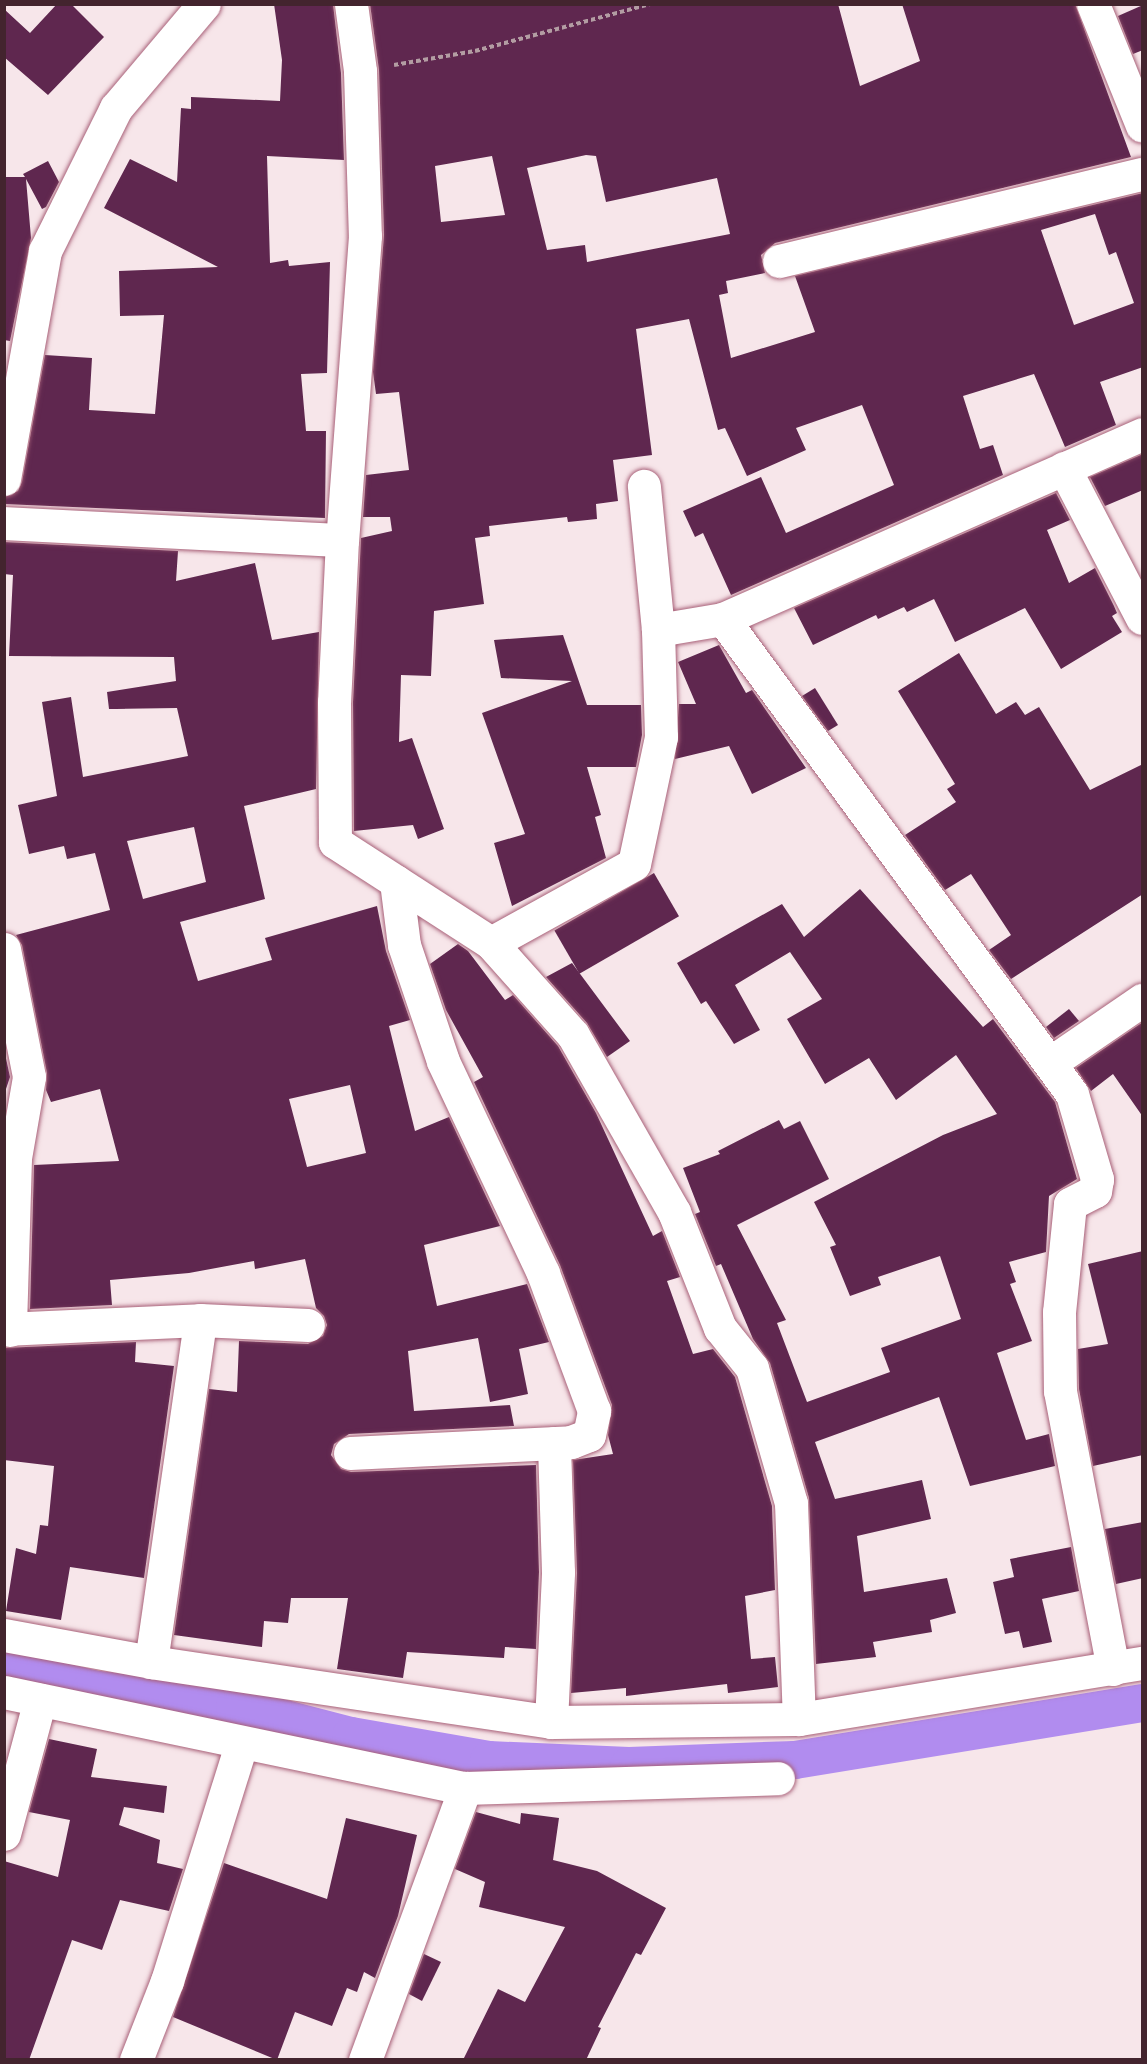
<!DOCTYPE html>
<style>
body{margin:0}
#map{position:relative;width:1147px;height:2064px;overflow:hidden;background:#f7e6ea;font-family:Arial,sans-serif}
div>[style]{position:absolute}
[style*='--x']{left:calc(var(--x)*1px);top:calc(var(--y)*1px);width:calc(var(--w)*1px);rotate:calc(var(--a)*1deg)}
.canal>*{height:38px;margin:-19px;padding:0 19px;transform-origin:19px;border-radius:19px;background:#b18cef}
.building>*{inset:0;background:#5f274f;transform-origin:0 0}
.path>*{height:4px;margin-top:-2px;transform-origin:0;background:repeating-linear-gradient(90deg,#b39da3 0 4.5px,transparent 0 7.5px)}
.roads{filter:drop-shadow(0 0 2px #a86078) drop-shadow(0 0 2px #a86078)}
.street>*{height:33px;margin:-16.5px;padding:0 16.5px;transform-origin:16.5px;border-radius:16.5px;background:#fff}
.secondary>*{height:33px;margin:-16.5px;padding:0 16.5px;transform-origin:16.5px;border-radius:16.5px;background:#fff}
span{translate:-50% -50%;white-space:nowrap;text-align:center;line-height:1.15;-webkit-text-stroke:6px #fff;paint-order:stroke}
.frame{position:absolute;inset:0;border:6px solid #43242e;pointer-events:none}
</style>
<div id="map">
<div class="canal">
<div style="--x:4;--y:1667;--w:91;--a:14"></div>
<div style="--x:92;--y:1689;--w:144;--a:6.8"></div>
<div style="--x:235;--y:1706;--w:120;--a:14.5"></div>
<div style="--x:351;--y:1736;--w:140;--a:9.9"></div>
<div style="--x:489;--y:1760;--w:140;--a:2.5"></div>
<div style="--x:629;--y:1766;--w:166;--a:-2.1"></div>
<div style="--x:795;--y:1760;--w:352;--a:-9.3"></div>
</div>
<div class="building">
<div style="clip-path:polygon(57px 4px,71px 4px,104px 37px,48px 95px,4px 57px,4px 9px,30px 33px)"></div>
<div style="clip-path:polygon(274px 4px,333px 4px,341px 73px,344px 160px,267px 156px,270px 263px,288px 260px,289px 266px,330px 262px,327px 373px,301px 374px,306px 431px,326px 431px,325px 518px,4px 504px,4px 497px,18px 491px,22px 482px,45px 355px,92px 358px,89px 410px,155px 414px,164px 315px,120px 316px,119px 271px,218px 267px,104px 208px,130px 159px,177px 182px,181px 108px,191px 109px,191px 97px,280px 101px,282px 60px)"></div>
<div style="clip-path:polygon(evenodd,370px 4px,838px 4px,860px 86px,920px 61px,902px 4px,1075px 4px,1131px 157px,775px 243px,761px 255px,765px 273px,726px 281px,728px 293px,719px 295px,731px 358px,815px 332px,795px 276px,1143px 193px,1143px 367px,1100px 382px,1116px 425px,1065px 447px,1034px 374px,963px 396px,980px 449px,993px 445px,1003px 475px,731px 595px,703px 533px,695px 537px,683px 511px,761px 477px,786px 533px,894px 485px,862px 405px,796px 428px,806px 450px,747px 476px,725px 428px,718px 430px,689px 319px,636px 329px,652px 455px,613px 460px,618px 501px,596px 504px,597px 519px,568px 522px,567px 517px,489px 526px,490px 536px,475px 538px,484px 604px,434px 611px,431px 676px,401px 675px,399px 742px,412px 738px,444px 829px,418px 839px,413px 825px,354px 831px,353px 702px,361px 538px,392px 531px,390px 517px,363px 517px,366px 475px,409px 470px,399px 392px,376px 394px,373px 372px,384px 235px,379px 70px,370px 4px,586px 155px,596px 156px,606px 202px,717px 178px,730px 234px,587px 262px,585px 245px,547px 250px,527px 168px,586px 155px,370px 4px,492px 156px,505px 215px,441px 222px,435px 166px,492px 156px,370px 4px,1095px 214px,1109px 255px,1116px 252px,1134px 303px,1074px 325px,1041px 230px,1095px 214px)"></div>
<div style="clip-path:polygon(1143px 5px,1143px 50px,1133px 54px,1118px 16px)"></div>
<div style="clip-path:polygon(48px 161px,59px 182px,46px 207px,42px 209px,26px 179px,31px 238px,10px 341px,4px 340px,4px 177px,25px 177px,23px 174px)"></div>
<div style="clip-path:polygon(1143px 454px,1143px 490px,1105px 506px,1090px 477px)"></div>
<div style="clip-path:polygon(1056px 493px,1070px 520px,1047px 530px,1069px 583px,1095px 568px,1114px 606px,1117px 613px,1112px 616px,1122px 632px,1061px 669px,1025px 608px,955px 642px,934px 599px,907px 612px,904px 607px,878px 619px,876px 615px,813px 645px,794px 608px)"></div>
<div style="clip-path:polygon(evenodd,4px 542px,178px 551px,176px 581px,255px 563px,272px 640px,319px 632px,316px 789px,244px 806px,265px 899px,180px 922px,198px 981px,272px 960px,265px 938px,377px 906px,386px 951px,410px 1020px,389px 1026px,415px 1131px,449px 1117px,500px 1226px,424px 1245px,437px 1306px,527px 1284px,549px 1342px,519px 1349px,528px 1394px,490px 1402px,478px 1338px,408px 1351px,414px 1411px,510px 1405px,514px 1426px,349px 1434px,334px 1444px,331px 1455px,341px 1469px,351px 1472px,536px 1465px,539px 1572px,536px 1649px,505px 1647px,504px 1658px,407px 1652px,403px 1678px,337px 1669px,348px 1598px,291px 1598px,288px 1623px,264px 1621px,262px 1647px,174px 1635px,209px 1389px,237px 1392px,239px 1341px,308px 1344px,323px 1336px,327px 1325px,324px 1316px,316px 1308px,305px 1259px,255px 1269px,254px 1261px,189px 1273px,110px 1280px,112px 1305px,30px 1309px,34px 1165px,119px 1161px,100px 1089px,51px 1102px,46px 1090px,47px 1073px,22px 945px,16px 935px,110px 910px,95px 853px,67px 859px,64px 846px,29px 854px,18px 805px,57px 796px,42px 702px,71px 697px,83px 777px,188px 756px,177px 708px,109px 709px,107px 692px,176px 681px,174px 657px,9px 656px,13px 575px,4px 574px,4px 542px,194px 827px,206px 882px,143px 899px,127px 841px,194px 827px,4px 542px,350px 1085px,366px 1153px,307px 1167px,289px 1099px,350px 1085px)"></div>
<div style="clip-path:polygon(563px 635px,587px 705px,641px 705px,642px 735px,636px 767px,587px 767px,601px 815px,595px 817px,606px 858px,512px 906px,494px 843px,525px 834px,482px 713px,572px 681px,501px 678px,494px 640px)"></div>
<div style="clip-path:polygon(719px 645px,746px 693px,752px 690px,806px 768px,752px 794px,729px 746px,675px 759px,679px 704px,696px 704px,678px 662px)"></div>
<div style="clip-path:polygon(959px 653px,996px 714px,1016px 702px,1025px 715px,1039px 707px,1090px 790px,1143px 764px,1143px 894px,1011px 979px,989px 950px,1011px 935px,971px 874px,945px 890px,905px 835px,956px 802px,947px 789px,955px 784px,898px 691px)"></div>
<div style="clip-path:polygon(815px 688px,838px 725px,828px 731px,802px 696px)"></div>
<div style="left:654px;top:873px;width:50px;height:115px;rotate:60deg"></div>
<div style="clip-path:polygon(860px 889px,983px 1027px,993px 1019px,1055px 1102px,1077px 1179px,1049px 1196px,1046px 1252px,1009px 1262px,1016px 1282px,1010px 1284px,1032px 1341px,997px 1353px,1026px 1440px,1049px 1434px,1055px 1466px,970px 1486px,939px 1397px,815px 1442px,835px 1499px,922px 1480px,931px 1519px,857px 1536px,864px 1592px,947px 1578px,956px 1613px,930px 1620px,932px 1632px,873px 1642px,876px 1657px,816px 1664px,809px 1498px,770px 1363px,753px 1339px,721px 1264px,716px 1266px,695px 1214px,700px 1212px,683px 1168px,720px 1154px,718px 1151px,779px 1120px,784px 1129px,800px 1121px,829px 1179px,737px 1225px,786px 1320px,777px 1323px,807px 1402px,890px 1372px,881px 1348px,961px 1319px,940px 1256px,878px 1277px,881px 1285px,850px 1296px,830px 1247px,836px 1245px,814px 1202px,943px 1135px,997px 1114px,956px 1055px,896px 1100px,869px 1058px,825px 1084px,787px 1019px,822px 999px,790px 952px,735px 985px,760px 1030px,734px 1044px,706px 1001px,701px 1004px,677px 963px,782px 904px,804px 937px)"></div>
<div style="clip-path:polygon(458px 944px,468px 951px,505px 1000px,513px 995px,558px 1046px,596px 1113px,653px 1236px,662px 1231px,680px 1277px,667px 1281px,693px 1354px,713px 1349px,735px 1377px,772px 1506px,775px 1590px,745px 1596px,751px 1659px,775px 1657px,778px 1687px,728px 1693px,727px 1684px,626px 1696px,626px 1688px,571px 1693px,577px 1573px,573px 1460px,613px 1454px,608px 1435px,612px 1405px,560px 1265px,474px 1082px,483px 1077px,446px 1010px,430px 964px)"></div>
<div style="clip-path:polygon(572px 963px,630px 1041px,607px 1057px,587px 1023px,546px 977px)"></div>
<div style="clip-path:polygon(1069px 1009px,1079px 1021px,1054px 1038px,1046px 1027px)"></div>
<div style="clip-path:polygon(1143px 1022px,1143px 1117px,1113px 1074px,1091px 1091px,1076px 1068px)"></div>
<div style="clip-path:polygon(4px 1049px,10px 1077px,4px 1095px)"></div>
<div style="clip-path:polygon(1143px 1251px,1143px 1455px,1093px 1466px,1079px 1389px,1078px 1349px,1108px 1344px,1088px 1264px)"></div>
<div style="clip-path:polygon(136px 1342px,135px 1362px,174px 1366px,144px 1578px,70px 1567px,61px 1620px,6px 1611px,16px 1548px,36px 1554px,40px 1525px,48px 1526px,54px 1466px,4px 1460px,4px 1348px)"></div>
<div style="clip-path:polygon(1143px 1522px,1143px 1578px,1116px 1584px,1105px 1529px)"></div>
<div style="clip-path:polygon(1071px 1547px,1079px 1591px,1042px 1599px,1052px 1642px,1023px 1648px,1019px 1631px,1005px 1634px,993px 1582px,1014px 1577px,1010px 1559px)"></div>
<div style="clip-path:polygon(49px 1739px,97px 1749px,91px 1777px,167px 1786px,164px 1813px,124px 1807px,119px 1825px,160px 1840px,157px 1863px,183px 1869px,169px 1911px,120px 1900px,102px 1950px,72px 1940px,29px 2060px,4px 2060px,4px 1861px,58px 1877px,70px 1820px,29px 1812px)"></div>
<div style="clip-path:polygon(476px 1812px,520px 1824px,521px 1813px,559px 1818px,553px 1860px,597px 1871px,666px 1908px,641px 1955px,636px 1953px,598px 2027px,601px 2028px,586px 2060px,463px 2060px,498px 1989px,525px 2002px,565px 1927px,479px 1907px,485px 1882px,455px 1869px)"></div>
<div style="clip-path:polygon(346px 1818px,417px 1835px,398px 1916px,375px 1978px,364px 1972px,357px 1992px,347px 1988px,332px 2026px,295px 2012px,277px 2060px,173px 2017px,224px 1863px,327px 1899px)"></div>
<div style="clip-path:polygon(424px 1954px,441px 1962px,422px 2001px,409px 1994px)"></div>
</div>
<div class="path">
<div style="--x:394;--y:65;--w:82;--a:-9.8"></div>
<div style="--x:475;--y:51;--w:181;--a:-15"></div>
</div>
<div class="roads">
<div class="street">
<div style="--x:351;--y:4;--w:68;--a:82.3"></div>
<div style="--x:360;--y:71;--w:165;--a:88.3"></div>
<div style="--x:365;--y:236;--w:305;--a:94.3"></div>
<div style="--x:342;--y:540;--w:162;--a:92.8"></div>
<div style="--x:334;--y:702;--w:140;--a:89.6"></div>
<div style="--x:335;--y:842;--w:186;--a:32.9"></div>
<div style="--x:491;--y:943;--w:123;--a:48.3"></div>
<div style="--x:573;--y:1035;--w:204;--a:60.3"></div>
<div style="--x:674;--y:1212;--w:125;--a:68.4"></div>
<div style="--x:720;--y:1328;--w:51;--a:51.3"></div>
<div style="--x:752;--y:1368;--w:141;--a:73.9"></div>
<div style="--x:791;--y:1503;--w:216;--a:87.9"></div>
<div style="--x:1093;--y:4;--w:131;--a:68"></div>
<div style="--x:779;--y:261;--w:373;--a:-13.5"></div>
<div style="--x:1064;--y:468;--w:169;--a:62.5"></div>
<div style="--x:4;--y:479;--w:232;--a:-79.8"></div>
<div style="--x:45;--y:251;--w:160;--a:-63.6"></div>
<div style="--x:116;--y:108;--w:136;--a:-49.8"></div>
<div style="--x:4;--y:523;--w:338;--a:2.9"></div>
<div style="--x:723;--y:619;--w:589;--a:53.69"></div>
<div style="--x:1072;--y:1094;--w:89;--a:73.6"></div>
<div style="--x:1097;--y:1179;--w:12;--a:99"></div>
<div style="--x:1095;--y:1191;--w:28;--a:153"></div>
<div style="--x:1070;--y:1204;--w:109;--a:95.8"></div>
<div style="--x:1059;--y:1312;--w:79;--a:89.3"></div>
<div style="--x:1060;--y:1391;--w:283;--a:79.2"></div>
<div style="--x:658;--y:630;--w:66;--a:-9.6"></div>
<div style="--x:723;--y:619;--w:458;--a:-23.8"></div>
<div style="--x:491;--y:943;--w:163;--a:-28.9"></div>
<div style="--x:634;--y:864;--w:130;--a:-78"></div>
<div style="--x:661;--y:737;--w:107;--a:-91.6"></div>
<div style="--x:658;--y:630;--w:145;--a:-95.6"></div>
<div style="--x:4;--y:949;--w:130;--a:78.9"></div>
<div style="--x:29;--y:1077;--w:82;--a:99.8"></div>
<div style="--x:15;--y:1158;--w:172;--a:91.7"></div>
<div style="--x:1050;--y:1063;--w:112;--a:-34.4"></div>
<div style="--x:4;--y:1329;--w:196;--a:-2.6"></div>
<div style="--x:200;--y:1320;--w:108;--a:2.7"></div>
<div style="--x:350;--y:1453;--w:221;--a:-2.8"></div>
<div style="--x:571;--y:1442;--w:19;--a:-21"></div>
<div style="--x:589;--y:1435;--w:25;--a:-78"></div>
<div style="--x:594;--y:1411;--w:147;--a:-110.3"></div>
<div style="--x:543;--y:1273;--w:234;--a:-115.3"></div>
<div style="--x:443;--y:1061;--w:122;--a:-108.6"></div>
<div style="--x:404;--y:945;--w:64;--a:-97.2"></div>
<div style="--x:151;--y:1662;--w:345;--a:-81.8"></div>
<div style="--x:4;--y:1692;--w:471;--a:11.8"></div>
<div style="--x:465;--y:1788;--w:313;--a:-1.8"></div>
<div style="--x:551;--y:1722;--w:150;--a:-87.3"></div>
<div style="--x:558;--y:1572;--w:129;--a:-91.8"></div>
<div style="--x:4;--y:1834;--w:139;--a:-75"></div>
<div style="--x:136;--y:2060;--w:85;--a:-68.6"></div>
<div style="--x:167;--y:1981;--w:250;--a:-72.6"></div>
<div style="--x:365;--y:2060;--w:290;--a:-69.8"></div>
</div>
<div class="secondary">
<div style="--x:4;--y:1635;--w:149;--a:10.4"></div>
<div style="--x:151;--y:1662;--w:404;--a:8.5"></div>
<div style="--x:551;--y:1722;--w:248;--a:-0.7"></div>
<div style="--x:799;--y:1719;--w:348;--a:-9.3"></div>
</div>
</div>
<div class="frame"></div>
</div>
